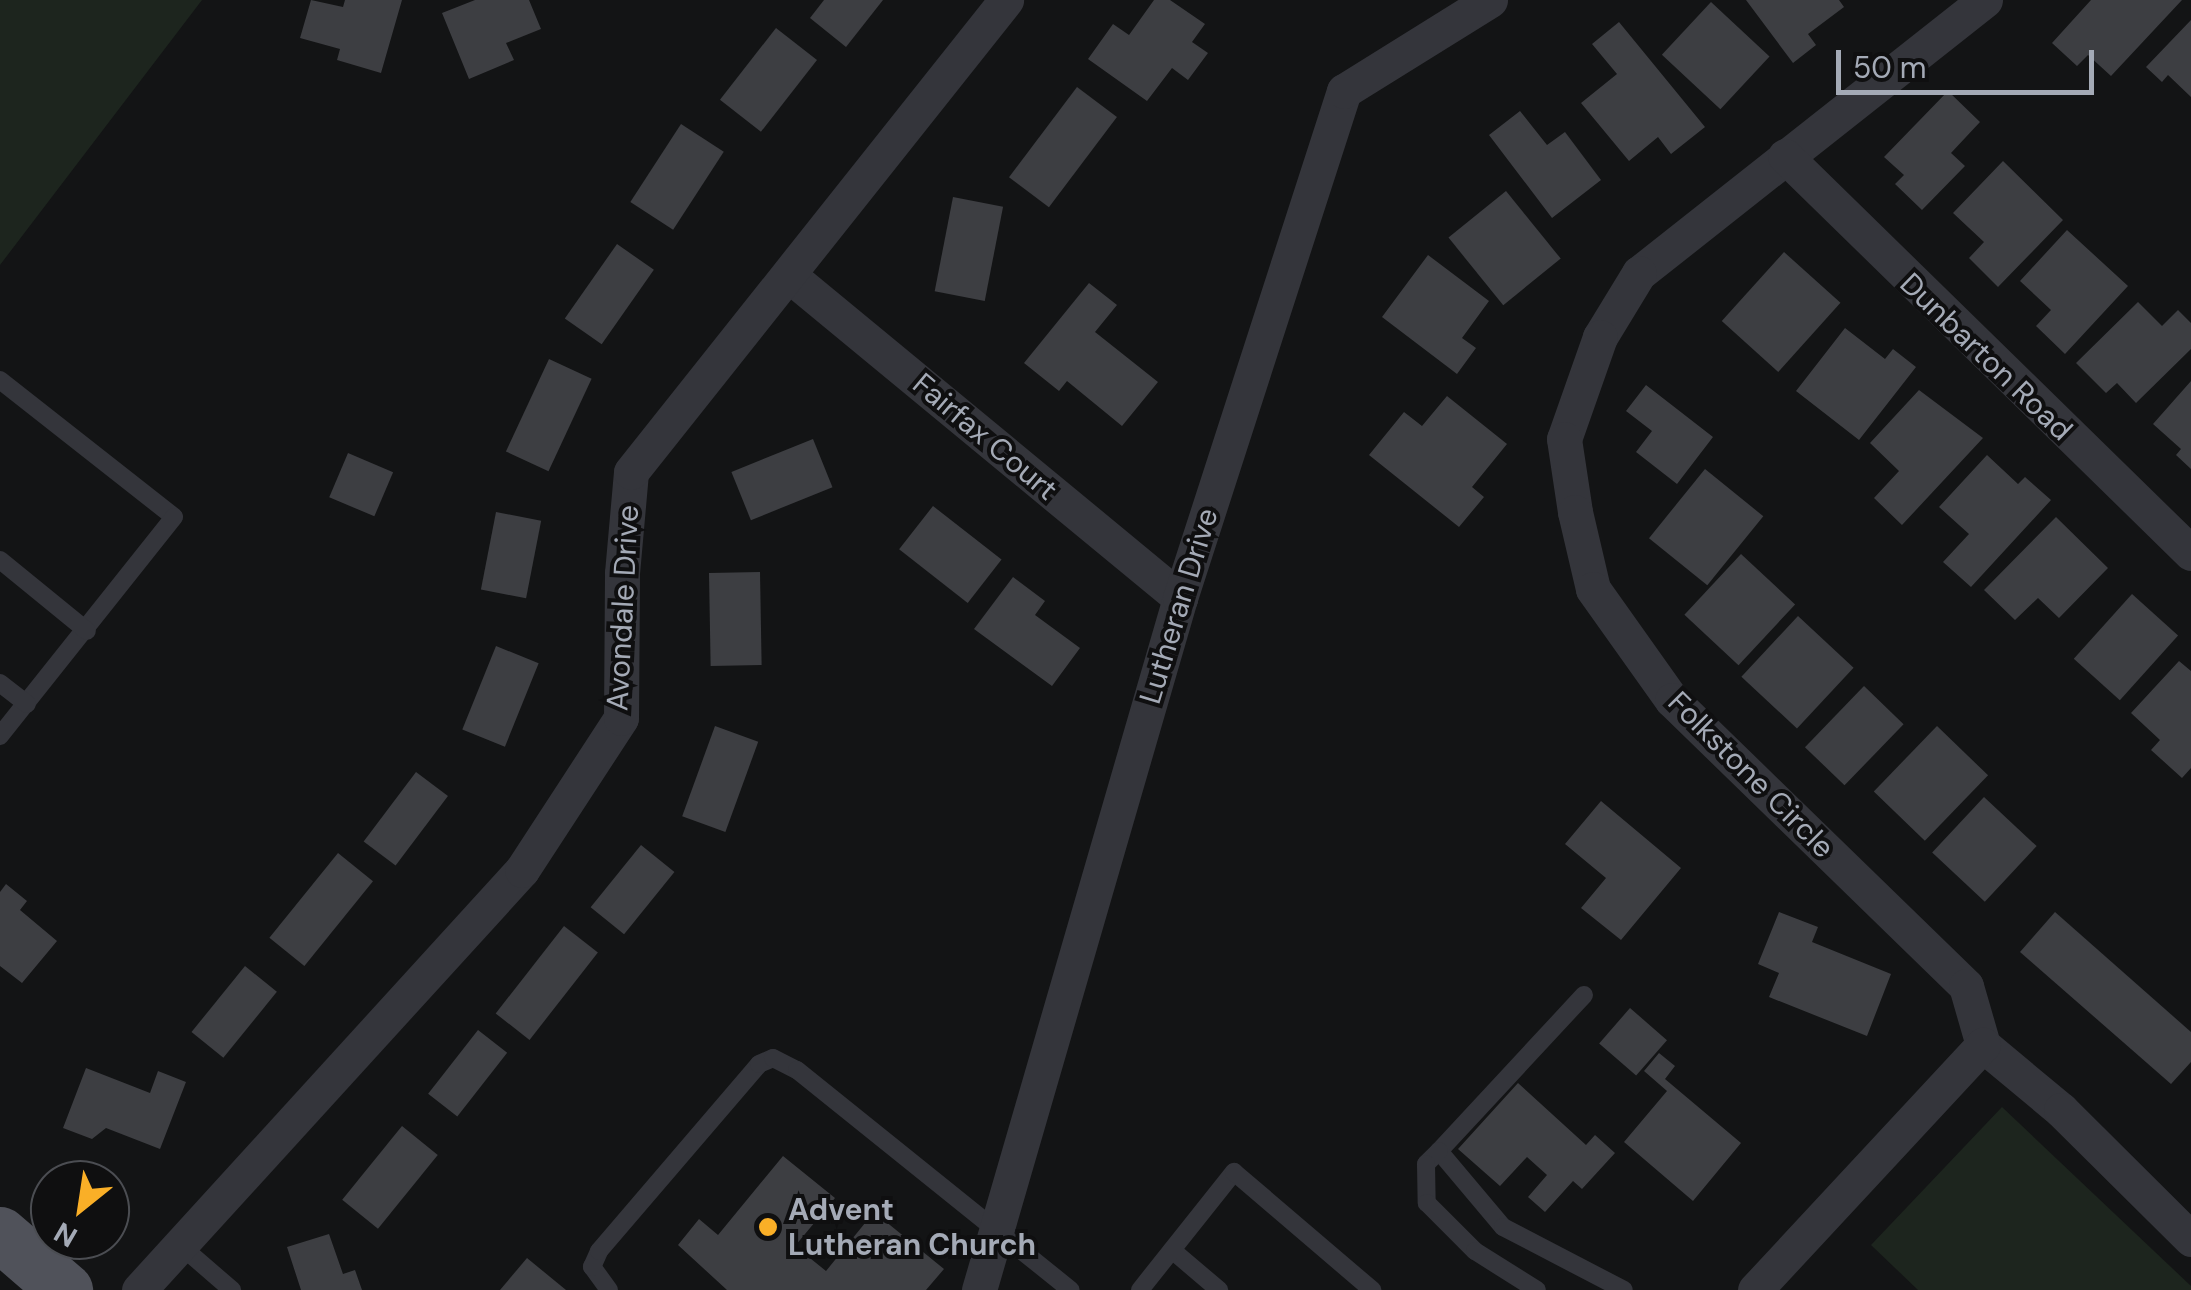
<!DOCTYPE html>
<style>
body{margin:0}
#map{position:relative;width:2191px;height:1290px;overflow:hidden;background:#131415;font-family:"DM Sans",sans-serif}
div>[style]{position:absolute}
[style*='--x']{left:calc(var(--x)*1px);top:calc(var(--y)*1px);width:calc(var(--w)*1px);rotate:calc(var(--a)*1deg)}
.green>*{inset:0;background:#1d251e}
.building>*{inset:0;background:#3d3e42;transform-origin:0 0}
.lane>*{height:18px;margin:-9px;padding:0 9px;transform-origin:9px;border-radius:9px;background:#34353b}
.street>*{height:35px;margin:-17.5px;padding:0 17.5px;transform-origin:17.5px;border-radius:17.5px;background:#34353b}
.primary>*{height:55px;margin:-27.5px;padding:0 27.5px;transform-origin:27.5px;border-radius:27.5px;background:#50525a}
.dots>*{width:28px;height:28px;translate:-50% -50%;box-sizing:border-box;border:5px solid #0f0f10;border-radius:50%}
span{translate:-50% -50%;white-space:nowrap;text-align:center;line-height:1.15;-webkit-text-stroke:8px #0f0f10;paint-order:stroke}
.street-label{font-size:30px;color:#a4aab6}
.poi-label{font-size:30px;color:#a4aab6;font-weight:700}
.left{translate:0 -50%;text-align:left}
.north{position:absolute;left:30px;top:1160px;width:100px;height:100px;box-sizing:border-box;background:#0f0f10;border:2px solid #4b4d52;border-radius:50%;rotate:210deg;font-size:28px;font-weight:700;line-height:40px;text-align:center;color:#a4aab6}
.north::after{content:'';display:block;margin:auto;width:35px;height:45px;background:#faaf27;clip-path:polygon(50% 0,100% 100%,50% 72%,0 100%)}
.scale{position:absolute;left:1836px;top:50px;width:258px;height:45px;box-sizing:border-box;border:5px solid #a4aab6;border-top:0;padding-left:12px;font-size:30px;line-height:35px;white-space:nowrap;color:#a4aab6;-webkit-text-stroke:8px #0f0f10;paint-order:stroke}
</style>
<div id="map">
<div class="green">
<div style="clip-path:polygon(0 0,202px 0,0 265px)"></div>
<div style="clip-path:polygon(2002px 1107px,2191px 1286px,2191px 1290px,1918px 1290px,1871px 1245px)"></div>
</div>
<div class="building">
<div style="clip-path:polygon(311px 0,343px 7px,345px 0,402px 0,381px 73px,337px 60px,340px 49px,300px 38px)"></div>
<div style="clip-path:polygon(475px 0,529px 0,541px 29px,506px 43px,514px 60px,469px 79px,442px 13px)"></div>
<div style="clip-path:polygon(824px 0,883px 0,846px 47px,810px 18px)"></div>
<div style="clip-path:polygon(1154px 0,1170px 0,1205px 24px,1192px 42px,1208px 53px,1188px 80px,1172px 68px,1147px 101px,1088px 59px,1113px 24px,1129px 35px)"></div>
<div style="clip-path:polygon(1746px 0,1839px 0,1844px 7px,1808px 34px,1816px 45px,1793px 63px)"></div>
<div style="clip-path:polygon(2091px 0,2182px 0,2111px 76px,2088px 55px,2077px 66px,2052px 43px)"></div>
<div style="left:1711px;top:2px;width:80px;height:72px;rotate:43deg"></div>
<div style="clip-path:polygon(2191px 20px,2191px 97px,2168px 75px,2162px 82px,2146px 67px)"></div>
<div style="clip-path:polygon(1619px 22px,1705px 127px,1671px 154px,1658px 137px,1629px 161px,1581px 103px,1617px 74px,1592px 44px)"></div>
<div style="left:776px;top:28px;width:52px;height:91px;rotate:38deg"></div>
<div style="left:1077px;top:87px;width:50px;height:113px;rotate:37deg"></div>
<div style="clip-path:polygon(1948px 91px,1980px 122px,1951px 153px,1965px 166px,1922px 210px,1895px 184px,1904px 175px,1884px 157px)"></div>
<div style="clip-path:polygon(1520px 111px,1547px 145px,1565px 132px,1601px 180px,1552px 218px,1489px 135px)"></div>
<div style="left:681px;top:124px;width:51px;height:93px;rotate:33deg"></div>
<div style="clip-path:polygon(2003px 161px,2063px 220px,1998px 287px,1969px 258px,1984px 242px,1953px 213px)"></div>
<div style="left:1506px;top:191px;width:87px;height:74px;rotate:51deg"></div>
<div style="left:953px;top:197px;width:51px;height:96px;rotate:11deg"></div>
<div style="clip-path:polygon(2067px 230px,2128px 286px,2065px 354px,2036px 326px,2051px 310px,2020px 281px)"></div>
<div style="left:617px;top:244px;width:45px;height:91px;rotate:35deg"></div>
<div style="left:1784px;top:252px;width:76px;height:93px;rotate:42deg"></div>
<div style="clip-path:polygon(1428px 255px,1489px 301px,1462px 338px,1476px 348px,1457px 374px,1382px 317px)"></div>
<div style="clip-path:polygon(1089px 283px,1117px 305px,1095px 332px,1158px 382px,1122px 426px,1067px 381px,1059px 391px,1024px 363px)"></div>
<div style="clip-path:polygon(2138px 302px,2162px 326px,2178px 310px,2191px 323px,2191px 349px,2136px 403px,2117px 383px,2106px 393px,2076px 363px)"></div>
<div style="clip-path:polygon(1845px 328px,1885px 359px,1893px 349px,1916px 367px,1859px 440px,1796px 391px)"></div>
<div style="left:549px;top:359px;width:47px;height:102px;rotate:25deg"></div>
<div style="clip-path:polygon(2191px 381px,2191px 469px,2176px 455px,2181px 449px,2153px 424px)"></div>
<div style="clip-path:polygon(1646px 385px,1713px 437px,1677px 484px,1636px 452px,1652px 431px,1626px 411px)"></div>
<div style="clip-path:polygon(1919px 390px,1983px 438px,1902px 525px,1874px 498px,1899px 471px,1870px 443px)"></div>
<div style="clip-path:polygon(1447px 396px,1507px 444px,1472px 487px,1484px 497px,1459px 527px,1369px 455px,1404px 412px,1422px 426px)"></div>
<div style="left:813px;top:439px;width:52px;height:88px;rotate:68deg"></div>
<div style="left:348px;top:453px;width:49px;height:48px;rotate:23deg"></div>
<div style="clip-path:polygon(1987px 455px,2018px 484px,2025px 477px,2051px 500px,1971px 587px,1943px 562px,1969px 534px,1939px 507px)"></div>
<div style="left:1705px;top:469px;width:75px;height:89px;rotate:39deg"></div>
<div style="left:933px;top:506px;width:87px;height:55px;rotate:38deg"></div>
<div style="left:496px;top:512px;width:46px;height:79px;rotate:11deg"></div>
<div style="clip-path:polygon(2056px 517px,2108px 568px,2059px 618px,2038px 598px,2015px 620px,1984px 590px)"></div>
<div style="left:1741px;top:554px;width:74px;height:83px;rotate:43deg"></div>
<div style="left:760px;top:572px;width:93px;height:51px;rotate:89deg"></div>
<div style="clip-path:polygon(1013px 577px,1045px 601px,1035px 615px,1080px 648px,1052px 686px,974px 629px)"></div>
<div style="left:2132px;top:594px;width:62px;height:87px;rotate:42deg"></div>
<div style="left:1798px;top:616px;width:76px;height:83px;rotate:43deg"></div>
<div style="left:496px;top:646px;width:46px;height:90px;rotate:22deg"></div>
<div style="clip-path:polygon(2179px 661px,2191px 671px,2191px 768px,2182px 778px,2151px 750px,2160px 740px,2131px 713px)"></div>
<div style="left:1864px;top:686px;width:55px;height:85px;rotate:44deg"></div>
<div style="left:715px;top:726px;width:46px;height:96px;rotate:20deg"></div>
<div style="left:1937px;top:726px;width:71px;height:91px;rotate:44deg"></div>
<div style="left:416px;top:772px;width:40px;height:87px;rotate:37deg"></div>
<div style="left:1984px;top:797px;width:72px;height:76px;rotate:43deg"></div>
<div style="clip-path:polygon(1601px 801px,1681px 868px,1621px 940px,1581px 908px,1606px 878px,1565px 844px)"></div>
<div style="left:641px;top:845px;width:43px;height:80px;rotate:39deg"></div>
<div style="left:338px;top:853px;width:45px;height:109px;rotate:39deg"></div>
<div style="clip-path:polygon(6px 884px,27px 901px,20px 910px,57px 941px,22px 983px,0 966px,0 892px)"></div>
<div style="clip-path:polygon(1779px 912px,1818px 927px,1812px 942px,1891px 974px,1867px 1036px,1769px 997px,1779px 973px,1758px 964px)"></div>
<div style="clip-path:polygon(2055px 912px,2191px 1032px,2191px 1062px,2171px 1084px,2020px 952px)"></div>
<div style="left:564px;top:926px;width:43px;height:111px;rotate:38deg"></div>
<div style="left:245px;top:966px;width:41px;height:85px;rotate:39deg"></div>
<div style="left:1630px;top:1008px;width:49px;height:47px;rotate:41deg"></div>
<div style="left:478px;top:1030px;width:37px;height:81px;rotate:38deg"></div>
<div style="clip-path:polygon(1659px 1053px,1675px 1066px,1665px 1079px,1741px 1143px,1693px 1201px,1624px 1142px,1667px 1091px,1644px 1071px)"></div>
<div style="clip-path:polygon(86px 1068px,150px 1093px,158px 1071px,186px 1082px,160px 1149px,106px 1128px,92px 1139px,63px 1128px)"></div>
<div style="clip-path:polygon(1518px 1083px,1586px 1145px,1595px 1135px,1615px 1153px,1582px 1189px,1573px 1181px,1545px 1212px,1528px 1197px,1547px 1175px,1527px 1157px,1500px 1186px,1458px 1149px)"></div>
<div style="left:402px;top:1126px;width:46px;height:95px;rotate:39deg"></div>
<div style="clip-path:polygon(783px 1156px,835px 1198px,795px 1246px,826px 1271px,874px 1212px,944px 1269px,926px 1290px,727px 1290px,678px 1245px,699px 1219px,718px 1235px)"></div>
<div style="clip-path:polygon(329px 1234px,343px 1274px,355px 1270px,362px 1290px,301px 1290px,287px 1247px)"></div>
<div style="clip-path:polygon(527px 1258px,566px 1290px,500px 1290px)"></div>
</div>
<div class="lane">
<div style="--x:0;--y:380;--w:221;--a:38.2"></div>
<div style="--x:174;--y:517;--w:280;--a:128.5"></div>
<div style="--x:0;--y:560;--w:112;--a:39.2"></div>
<div style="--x:0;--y:683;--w:34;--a:38"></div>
<div style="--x:1584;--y:995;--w:213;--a:132.9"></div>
<div style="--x:1439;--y:1151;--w:99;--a:49.9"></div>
<div style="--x:1503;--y:1227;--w:136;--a:27.5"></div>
<div style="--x:1439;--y:1151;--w:18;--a:135"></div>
<div style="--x:1426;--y:1164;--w:39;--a:89"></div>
<div style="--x:1427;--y:1203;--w:68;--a:45"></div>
<div style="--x:1475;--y:1251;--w:73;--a:32.2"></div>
<div style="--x:180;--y:1245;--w:69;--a:40.9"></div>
<div style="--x:1172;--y:1250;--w:62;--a:40.4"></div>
<div style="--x:609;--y:1290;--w:29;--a:-126"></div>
<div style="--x:592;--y:1267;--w:17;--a:-66"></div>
<div style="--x:599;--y:1251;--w:246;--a:-49.4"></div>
<div style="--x:759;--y:1064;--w:15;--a:-23"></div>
<div style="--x:773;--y:1058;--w:27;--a:27"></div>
<div style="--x:797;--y:1070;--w:351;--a:38.8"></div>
<div style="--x:1140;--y:1290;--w:151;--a:-51.5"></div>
<div style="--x:1234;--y:1172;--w:182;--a:40.5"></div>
</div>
<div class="street">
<div style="--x:1985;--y:0;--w:441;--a:141.7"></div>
<div style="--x:1639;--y:273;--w:75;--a:121.4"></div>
<div style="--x:1600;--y:337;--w:108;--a:109.4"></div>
<div style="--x:1564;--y:439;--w:74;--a:81.4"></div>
<div style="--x:1575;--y:512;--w:79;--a:76.8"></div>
<div style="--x:1593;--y:589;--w:136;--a:54.6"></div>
<div style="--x:1672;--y:700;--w:410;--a:44.2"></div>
<div style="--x:1966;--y:986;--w:61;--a:73.9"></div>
<div style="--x:1983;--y:1045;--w:102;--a:39.8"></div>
<div style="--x:2061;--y:1110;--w:183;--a:44.8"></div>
<div style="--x:1785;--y:156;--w:568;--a:44.36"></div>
<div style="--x:790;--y:276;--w:506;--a:39.54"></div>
<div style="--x:139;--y:1290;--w:568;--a:-47.64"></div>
<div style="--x:522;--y:870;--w:181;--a:-56.9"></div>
<div style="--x:621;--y:718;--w:145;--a:-89.6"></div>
<div style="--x:622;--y:573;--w:101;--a:-84.9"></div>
<div style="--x:631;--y:472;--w:603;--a:-51.53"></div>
<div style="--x:979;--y:1290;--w:721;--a:-73.8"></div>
<div style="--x:1180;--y:598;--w:533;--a:-72.08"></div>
<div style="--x:1344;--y:91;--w:172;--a:-31.9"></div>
<div style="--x:1755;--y:1290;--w:335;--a:-47.1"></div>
</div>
<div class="primary">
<div style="--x:0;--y:1234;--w:86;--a:40.7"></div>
</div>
<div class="dots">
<div style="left:768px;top:1227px;background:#faaf27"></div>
</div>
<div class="street-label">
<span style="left:1986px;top:357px;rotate:44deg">Dunbarton Road</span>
<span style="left:985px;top:437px;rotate:40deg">Fairfax Court</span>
<span style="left:1179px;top:606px;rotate:-73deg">Lutheran Drive</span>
<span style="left:623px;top:608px;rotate:-87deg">Avondale Drive</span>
<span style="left:1751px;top:775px;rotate:45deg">Folkstone Circle</span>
</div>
<div class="poi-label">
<span class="left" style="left:788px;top:1227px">Advent<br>Lutheran Church</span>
</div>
<div class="north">N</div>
<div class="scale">50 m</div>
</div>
